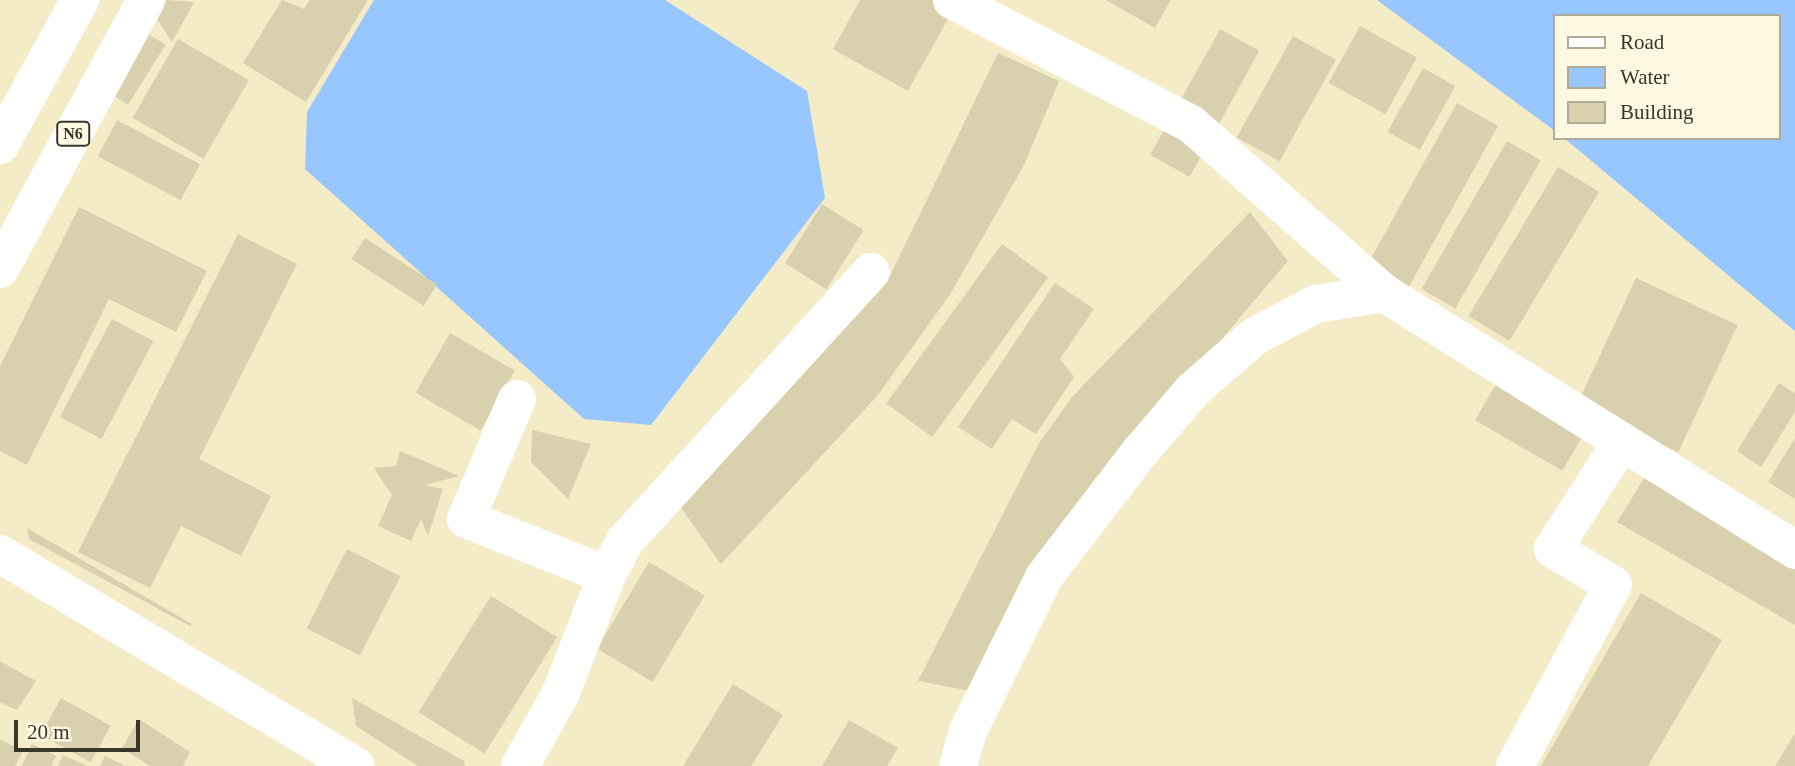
<!DOCTYPE html>
<style>
body{margin:0}
#map{position:relative;width:1795px;height:766px;overflow:hidden;background:#f4ebc7;font-family:Georgia,serif}
div>[style]{position:absolute}
[style*='--x']{left:calc(var(--x)*1px);top:calc(var(--y)*1px);width:calc(var(--w)*1px);rotate:calc(var(--a)*1deg)}
.water>*{inset:0;background:#97c7fe}
.building>*{inset:0;background:#d9d0ad;transform-origin:0 0}
.minor>*{height:38px;margin:-19px;padding:0 19px;transform-origin:19px;border-radius:19px;background:#fff}
.highway>*{height:38px;margin:-19px;padding:0 19px;transform-origin:19px;border-radius:19px;background:#fff}
span{translate:-50% -50%;white-space:nowrap;text-align:center;line-height:1.15;-webkit-text-stroke:5px #fdf8e2;paint-order:stroke}
.shield-label span{padding:2px 5px;background:#fdf8e2;border:2px solid;border-radius:5px;-webkit-text-stroke-width:0}
.shield-label{font-size:16px;color:#3a3729;font-weight:700}
.legend{position:absolute;left:1553px;top:14px;width:228px;height:126px;box-sizing:border-box;background:#fdf8e2;border:2px solid #afab98;margin:0;padding:9px 12px;list-style:none;font-size:21px;color:#3a3729}
.legend li{display:flex;align-items:center;gap:14px;height:35px}
.legend b{width:35px;border:2px solid #afab98}
.scale{position:absolute;left:14px;top:720px;width:126px;height:32px;box-sizing:border-box;border:4px solid #3a3729;border-top:0;padding-left:9px;font-size:21px;line-height:24px;white-space:nowrap;color:#3a3729;-webkit-text-stroke:5px #fdf8e2;paint-order:stroke}
</style>
<div id="map">
<div class="water">
<div style="clip-path:polygon(374px 0,665px 0,807px 91px,825px 198px,651px 425px,584px 419px,305px 169px,307px 112px)"></div>
<div style="clip-path:polygon(1377px 0,1795px 0,1795px 331px,1564px 138px,1779px 138px,1779px 16px,1555px 16px,1555px 131px)"></div>
</div>
<div class="building">
<div style="clip-path:polygon(167px 0,194px 2px,172px 42px,157px 19px)"></div>
<div style="clip-path:polygon(282px 0,304px 9px,310px 0,368px 0,306px 102px,243px 63px)"></div>
<div style="clip-path:polygon(860px 0,940px 0,954px 8px,908px 91px,833px 49px)"></div>
<div style="clip-path:polygon(1106px 0,1171px 0,1155px 28px)"></div>
<div style="left:1360px;top:26px;width:65px;height:65px;rotate:29deg"></div>
<div style="left:1220px;top:29px;width:45px;height:144px;rotate:29deg"></div>
<div style="left:147px;top:33px;width:22px;height:71px;rotate:32deg"></div>
<div style="left:1293px;top:36px;width:49px;height:116px;rotate:29deg"></div>
<div style="left:178px;top:39px;width:82px;height:91px;rotate:30deg"></div>
<div style="clip-path:polygon(998px 53px,1059px 81px,1024px 165px,949px 296px,878px 395px,721px 564px,676px 501px,887px 282px)"></div>
<div style="left:1423px;top:68px;width:37px;height:73px;rotate:29deg"></div>
<div style="left:1457px;top:103px;width:47px;height:189px;rotate:29deg"></div>
<div style="left:117px;top:120px;width:94px;height:41px;rotate:28deg"></div>
<div style="left:1507px;top:141px;width:39px;height:171px;rotate:30deg"></div>
<div style="left:1558px;top:167px;width:48px;height:174px;rotate:31deg"></div>
<div style="left:822px;top:204px;width:49px;height:70px;rotate:32deg"></div>
<div style="clip-path:polygon(79px 207px,207px 271px,176px 332px,109px 299px,27px 465px,0 451px,0 366px)"></div>
<div style="clip-path:polygon(1250px 212px,1288px 261px,1132px 445px,976px 692px,918px 681px,1039px 443px,1073px 396px)"></div>
<div style="clip-path:polygon(238px 234px,297px 264px,199px 459px,271px 496px,241px 556px,181px 526px,150px 588px,78px 552px)"></div>
<div style="left:365px;top:238px;width:86px;height:25px;rotate:33deg"></div>
<div style="left:1002px;top:244px;width:57px;height:197px;rotate:36deg"></div>
<div style="left:1636px;top:278px;width:112px;height:140px;rotate:25deg"></div>
<div style="clip-path:polygon(1055px 283px,1094px 309px,1060px 359px,1074px 377px,1036px 434px,1012px 419px,992px 449px,958px 427px)"></div>
<div style="left:112px;top:319px;width:47px;height:111px;rotate:28deg"></div>
<div style="left:450px;top:333px;width:75px;height:69px;rotate:30deg"></div>
<div style="left:1500px;top:377px;width:101px;height:50px;rotate:30deg"></div>
<div style="clip-path:polygon(1779px 383px,1795px 393px,1795px 412px,1761px 467px,1737px 451px)"></div>
<div style="clip-path:polygon(532px 430px,591px 444px,568px 499px,531px 462px)"></div>
<div style="clip-path:polygon(1795px 438px,1795px 499px,1768px 482px)"></div>
<div style="clip-path:polygon(400px 451px,459px 476px,425px 485px,443px 489px,428px 536px,421px 519px,411px 541px,378px 526px,392px 495px,374px 468px,396px 466px)"></div>
<div style="clip-path:polygon(1650px 469px,1795px 560px,1795px 625px,1617px 522px)"></div>
<div style="clip-path:polygon(27px 528px,192px 624px,190px 626px,29px 539px)"></div>
<div style="left:347px;top:549px;width:60px;height:89px;rotate:27deg"></div>
<div style="left:649px;top:562px;width:65px;height:101px;rotate:31deg"></div>
<div style="clip-path:polygon(1641px 593px,1722px 640px,1648px 766px,1541px 766px)"></div>
<div style="left:491px;top:596px;width:78px;height:137px;rotate:32deg"></div>
<div style="clip-path:polygon(0 661px,36px 681px,17px 710px,0 702px)"></div>
<div style="clip-path:polygon(733px 684px,783px 715px,751px 766px,683px 766px)"></div>
<div style="left:61px;top:698px;width:57px;height:42px;rotate:29deg"></div>
<div style="clip-path:polygon(352px 698px,464px 761px,465px 766px,418px 766px,356px 726px)"></div>
<div style="clip-path:polygon(139px 719px,190px 752px,183px 766px,150px 766px,122px 748px)"></div>
<div style="clip-path:polygon(849px 720px,898px 748px,887px 766px,822px 766px)"></div>
<div style="clip-path:polygon(1795px 733px,1795px 766px,1775px 766px)"></div>
<div style="clip-path:polygon(0 739px,23px 751px,15px 766px,0 766px)"></div>
<div style="clip-path:polygon(32px 744px,56px 756px,51px 766px,22px 766px)"></div>
<div style="clip-path:polygon(63px 755px,87px 766px,58px 766px)"></div>
<div style="clip-path:polygon(105px 756px,125px 766px,100px 766px)"></div>
</div>
<div class="minor">
<div style="--x:952;--y:0;--w:269;--a:27.4"></div>
<div style="--x:1191;--y:124;--w:257;--a:41.2"></div>
<div style="--x:517;--y:399;--w:130;--a:113"></div>
<div style="--x:466;--y:519;--w:152;--a:21.7"></div>
<div style="--x:0;--y:554;--w:414;--a:30.8"></div>
<div style="--x:520;--y:766;--w:81;--a:-60.6"></div>
<div style="--x:560;--y:695;--w:129;--a:-68.6"></div>
<div style="--x:607;--y:575;--w:40;--a:-62"></div>
<div style="--x:626;--y:540;--w:363;--a:-47.6"></div>
<div style="--x:958;--y:766;--w:36;--a:-74"></div>
<div style="--x:968;--y:731;--w:172;--a:-63.7"></div>
<div style="--x:1044;--y:577;--w:158;--a:-52.5"></div>
<div style="--x:1140;--y:452;--w:82;--a:-49.5"></div>
<div style="--x:1193;--y:390;--w:82;--a:-41.1"></div>
<div style="--x:1255;--y:336;--w:69;--a:-27.7"></div>
<div style="--x:1316;--y:304;--w:69;--a:-9.2"></div>
<div style="--x:1384;--y:293;--w:485;--a:32"></div>
<div style="--x:1515;--y:766;--w:206;--a:-61.6"></div>
<div style="--x:1613;--y:585;--w:70;--a:-149"></div>
<div style="--x:1553;--y:549;--w:128;--a:-57.4"></div>
</div>
<div class="highway">
<div style="--x:0;--y:145;--w:166;--a:-61.1"></div>
<div style="--x:0;--y:269;--w:306;--a:-61.5"></div>
</div>
<div class="shield-label">
<span style="left:73px;top:134px">N6</span>
</div>
<ul class="legend">
<li><b style="height:9px;background:#fff"></b>Road</li>
<li><b style="height:19px;background:#97c7fe"></b>Water</li>
<li><b style="height:19px;background:#d9d0ad"></b>Building</li>
</ul>
<div class="scale">20 m</div>
</div>
